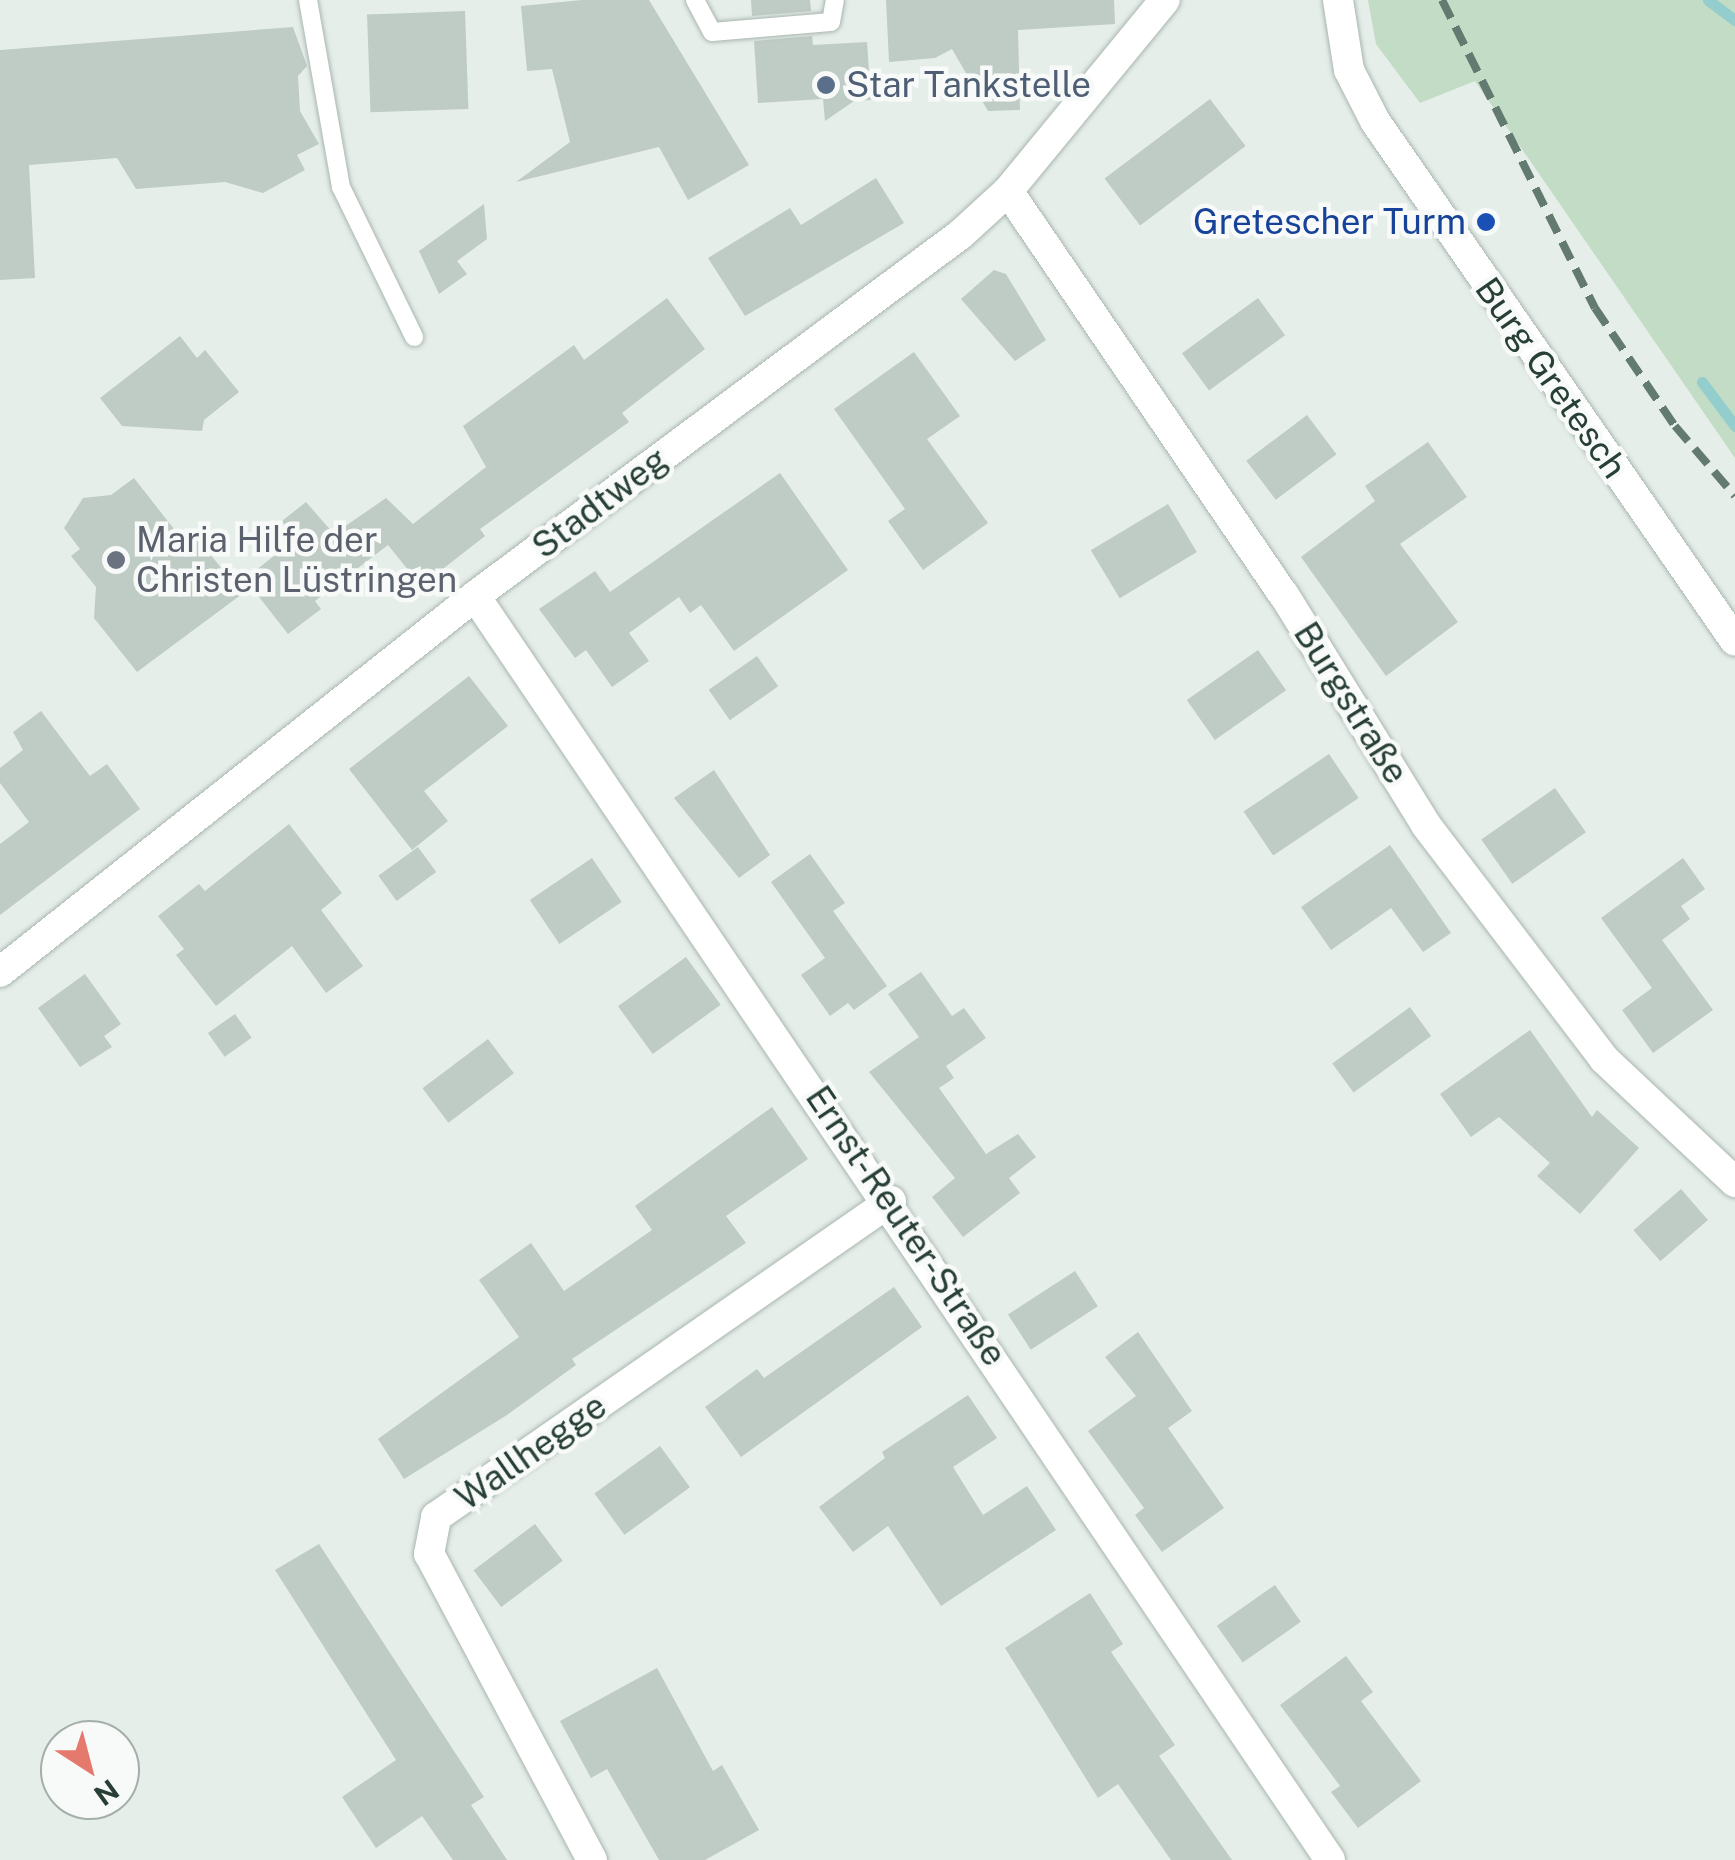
<!DOCTYPE html>
<meta charset="utf-8">
<style>
body{margin:0}
#map{position:relative;width:1735px;height:1860px;overflow:hidden;background:#e6eee9;font-family:"Public Sans",sans-serif}
div>[style]{position:absolute}
[style*='--x']{left:calc(var(--x)*1px);top:calc(var(--y)*1px);width:calc(var(--w)*1px);rotate:calc(var(--a)*1deg)}
.green>*{inset:0;background:#c2dcc5}
.stream>*{height:11px;margin:-5.5px;padding:0 5.5px;transform-origin:5.5px;border-radius:5.5px;background:#94cdcd}
.building>*{inset:0;background:#bfcbc5;transform-origin:0 0}
.roads{filter:drop-shadow(0 0 2px #a9b6af) drop-shadow(0 0 2px #a9b6af)}
.lane>*{height:18px;margin:-9px;padding:0 9px;transform-origin:9px;border-radius:9px;background:#fff}
.street>*{height:30px;margin:-15px;padding:0 15px;transform-origin:15px;border-radius:15px;background:#fff}
.secondary>*{height:30px;margin:-15px;padding:0 15px;transform-origin:15px;border-radius:15px;background:#fff}
.rail>*{height:8px;margin-top:-4px;transform-origin:0;background:repeating-linear-gradient(90deg,#627a70 0 20px,transparent 0 30px)}
.dots>*{width:28px;height:28px;translate:-50% -50%;box-sizing:border-box;border:5px solid #f7faf8;border-radius:50%}
span{translate:-50% -50%;white-space:nowrap;text-align:center;line-height:1.15;-webkit-text-stroke:9px #f7faf8;paint-order:stroke}
.service-label{font-size:35px;color:#4e5e75}
.left{translate:0 -50%;text-align:left}
.transit-label{font-size:35px;color:#164399}
.right{translate:-100% -50%;text-align:right}
.street-label{font-size:35px;color:#273f35}
.worship-label{font-size:35px;color:#5b616d}
.north{position:absolute;left:40px;top:1720px;width:100px;height:100px;box-sizing:border-box;background:#f7faf8;border:2px solid #a4afaa;border-radius:50%;rotate:144deg;font-size:28px;font-weight:700;line-height:40px;text-align:center;color:#273f35}
.north::after{content:'';display:block;margin:auto;width:35px;height:45px;background:#e5796d;clip-path:polygon(50% 0,100% 100%,50% 72%,0 100%)}
</style>
<div id="map">
<div class="green">
<div style="clip-path:polygon(1368px 0,1735px 0,1735px 458px,1475px 81px,1420px 103px,1376px 44px)"></div>
</div>
<div class="stream">
<div style="--x:1708;--y:0;--w:34;--a:37"></div>
<div style="--x:1702;--y:382;--w:55;--a:53.1"></div>
</div>
<div class="building">
<div style="clip-path:polygon(582px 0,649px 0,749px 165px,688px 200px,659px 147px,516px 182px,570px 142px,552px 69px,527px 71px,521px 6px)"></div>
<div style="clip-path:polygon(751px 0,810px 0,811px 11px,752px 16px)"></div>
<div style="clip-path:polygon(886px 0,1114px 0,1115px 24px,1018px 30px,1020px 110px,988px 111px,952px 49px,935px 58px,889px 62px)"></div>
<div style="left:465px;top:11px;width:98px;height:98px;rotate:88deg"></div>
<div style="clip-path:polygon(293px 27px,307px 66px,298px 76px,300px 111px,319px 144px,297px 155px,305px 170px,263px 193px,225px 182px,136px 189px,117px 158px,29px 165px,35px 278px,0 280px,0 50px)"></div>
<div style="clip-path:polygon(812px 36px,813px 45px,867px 42px,871px 100px,854px 101px,825px 121px,823px 99px,758px 103px,754px 41px)"></div>
<div style="left:1210px;top:99px;width:59px;height:132px;rotate:53deg"></div>
<div style="clip-path:polygon(876px 178px,904px 223px,745px 316px,708px 258px,790px 208px,801px 225px)"></div>
<div style="clip-path:polygon(484px 204px,487px 239px,457px 261px,467px 274px,439px 294px,419px 251px)"></div>
<div style="clip-path:polygon(994px 270px,1006px 274px,1046px 340px,1015px 361px,961px 299px)"></div>
<div style="clip-path:polygon(667px 298px,705px 349px,622px 413px,629px 422px,480px 529px,485px 536px,421px 586px,388px 545px,315px 601px,321px 609px,288px 634px,245px 579px,295px 539px,282px 521px,306px 502px,334px 534px,386px 498px,413px 524px,486px 467px,463px 426px,574px 345px,584px 360px)"></div>
<div style="left:1258px;top:298px;width:46px;height:94px;rotate:54deg"></div>
<div style="clip-path:polygon(180px 336px,197px 358px,205px 350px,239px 392px,204px 420px,202px 431px,122px 426px,100px 398px)"></div>
<div style="clip-path:polygon(914px 352px,960px 416px,927px 439px,988px 523px,923px 570px,888px 521px,905px 509px,834px 409px)"></div>
<div style="left:1307px;top:415px;width:49px;height:76px;rotate:53deg"></div>
<div style="clip-path:polygon(1428px 442px,1467px 497px,1400px 544px,1458px 622px,1386px 676px,1301px 557px,1375px 501px,1365px 486px)"></div>
<div style="clip-path:polygon(780px 473px,848px 570px,734px 651px,701px 605px,690px 613px,679px 597px,629px 633px,649px 661px,612px 687px,586px 650px,575px 658px,539px 609px,595px 571px,610px 592px)"></div>
<div style="clip-path:polygon(134px 478px,181px 538px,191px 530px,242px 594px,137px 672px,94px 618px,96px 587px,71px 556px,80px 549px,64px 528px,83px 498px,111px 495px)"></div>
<div style="left:1168px;top:504px;width:56px;height:90px;rotate:59deg"></div>
<div style="left:1258px;top:650px;width:49px;height:87px;rotate:55deg"></div>
<div style="left:757px;top:656px;width:37px;height:59px;rotate:55deg"></div>
<div style="clip-path:polygon(469px 676px,508px 726px,424px 791px,448px 821px,412px 850px,349px 769px)"></div>
<div style="clip-path:polygon(41px 711px,90px 776px,107px 764px,140px 809px,0 915px,0 844px,29px 822px,0 783px,0 768px,23px 750px,13px 732px)"></div>
<div style="left:1329px;top:754px;width:53px;height:103px;rotate:56deg"></div>
<div style="clip-path:polygon(714px 770px,770px 855px,739px 878px,674px 798px)"></div>
<div style="left:1555px;top:788px;width:54px;height:90px;rotate:55deg"></div>
<div style="clip-path:polygon(289px 824px,342px 893px,321px 910px,363px 966px,326px 993px,292px 946px,216px 1006px,176px 955px,184px 949px,158px 916px,199px 884px,205px 891px)"></div>
<div style="clip-path:polygon(1390px 845px,1451px 933px,1423px 952px,1391px 908px,1331px 950px,1301px 907px)"></div>
<div style="left:418px;top:847px;width:31px;height:49px;rotate:54deg"></div>
<div style="clip-path:polygon(810px 854px,845px 903px,833px 911px,887px 986px,854px 1010px,848px 1003px,830px 1016px,801px 975px,825px 958px,771px 882px)"></div>
<div style="left:592px;top:858px;width:53px;height:75px;rotate:56deg"></div>
<div style="clip-path:polygon(1683px 858px,1705px 889px,1681px 906px,1690px 919px,1662px 940px,1713px 1010px,1653px 1053px,1622px 1010px,1652px 988px,1601px 918px)"></div>
<div style="left:686px;top:957px;width:59px;height:84px;rotate:54deg"></div>
<div style="clip-path:polygon(921px 972px,952px 1016px,964px 1008px,986px 1038px,946px 1066px,954px 1078px,939px 1088px,986px 1154px,1018px 1134px,1036px 1157px,1009px 1178px,1020px 1193px,963px 1237px,932px 1197px,955px 1178px,869px 1072px,919px 1037px,888px 994px)"></div>
<div style="clip-path:polygon(85px 974px,121px 1024px,104px 1036px,112px 1047px,80px 1067px,38px 1008px)"></div>
<div style="left:1410px;top:1007px;width:36px;height:96px;rotate:54deg"></div>
<div style="left:235px;top:1014px;width:29px;height:33px;rotate:55deg"></div>
<div style="clip-path:polygon(1530px 1030px,1592px 1117px,1597px 1110px,1639px 1148px,1580px 1214px,1537px 1176px,1550px 1163px,1499px 1117px,1471px 1137px,1440px 1094px)"></div>
<div style="left:488px;top:1039px;width:43px;height:82px;rotate:53deg"></div>
<div style="clip-path:polygon(772px 1107px,808px 1159px,726px 1216px,746px 1243px,572px 1359px,576px 1365px,507px 1415px,404px 1479px,378px 1439px,519px 1337px,479px 1280px,531px 1243px,564px 1291px,652px 1230px,635px 1206px)"></div>
<div style="left:1681px;top:1189px;width:41px;height:63px;rotate:49deg"></div>
<div style="left:1075px;top:1271px;width:42px;height:80px;rotate:57deg"></div>
<div style="clip-path:polygon(894px 1287px,922px 1327px,741px 1457px,705px 1407px,757px 1369px,764px 1378px)"></div>
<div style="clip-path:polygon(1138px 1332px,1192px 1411px,1168px 1428px,1224px 1508px,1162px 1552px,1135px 1515px,1144px 1508px,1088px 1431px,1136px 1396px,1105px 1357px)"></div>
<div style="clip-path:polygon(968px 1395px,997px 1438px,953px 1467px,983px 1515px,1027px 1486px,1056px 1530px,941px 1606px,888px 1526px,853px 1552px,819px 1507px,885px 1458px,882px 1452px)"></div>
<div style="left:660px;top:1446px;width:51px;height:81px;rotate:54deg"></div>
<div style="left:535px;top:1524px;width:46px;height:77px;rotate:53deg"></div>
<div style="clip-path:polygon(319px 1544px,484px 1797px,471px 1805px,507px 1860px,453px 1860px,422px 1816px,376px 1848px,342px 1797px,396px 1760px,275px 1570px)"></div>
<div style="left:1275px;top:1585px;width:45px;height:71px;rotate:55deg"></div>
<div style="clip-path:polygon(1090px 1593px,1123px 1644px,1111px 1652px,1175px 1745px,1159px 1756px,1232px 1860px,1171px 1860px,1118px 1784px,1098px 1798px,1005px 1648px)"></div>
<div style="clip-path:polygon(1346px 1656px,1373px 1692px,1361px 1701px,1421px 1781px,1358px 1828px,1331px 1792px,1340px 1786px,1280px 1705px)"></div>
<div style="clip-path:polygon(657px 1668px,713px 1771px,722px 1765px,759px 1830px,705px 1860px,659px 1860px,607px 1769px,591px 1778px,560px 1721px)"></div>
</div>
<div class="roads">
<div class="lane">
<div style="--x:308;--y:0;--w:190;--a:80"></div>
<div style="--x:341;--y:187;--w:167;--a:64"></div>
<div style="--x:695;--y:0;--w:36;--a:62"></div>
<div style="--x:712;--y:32;--w:119;--a:-4.8"></div>
<div style="--x:831;--y:22;--w:22;--a:-80"></div>
</div>
<div class="street">
<div style="--x:1008;--y:191;--w:489;--a:55.7"></div>
<div style="--x:1284;--y:595;--w:270;--a:58.3"></div>
<div style="--x:1426;--y:825;--w:294;--a:52.7"></div>
<div style="--x:1604;--y:1059;--w:180;--a:43.2"></div>
<div style="--x:475;--y:596;--w:1526;--a:55.92"></div>
<div style="--x:0;--y:972;--w:606;--a:-38.36"></div>
<div style="--x:475;--y:596;--w:606;--a:-36.68"></div>
<div style="--x:961;--y:234;--w:64;--a:-42.5"></div>
<div style="--x:1008;--y:191;--w:247;--a:-50.6"></div>
<div style="--x:592;--y:1860;--w:347;--a:-118"></div>
<div style="--x:429;--y:1554;--w:38;--a:-79"></div>
<div style="--x:436;--y:1517;--w:554;--a:-34.78"></div>
</div>
<div class="secondary">
<div style="--x:1338;--y:0;--w:71;--a:81.1"></div>
<div style="--x:1349;--y:70;--w:57;--a:63"></div>
<div style="--x:1375;--y:121;--w:632;--a:55.3"></div>
</div>
</div>
<div class="rail">
<div style="--x:1442;--y:0;--w:344;--a:63.6"></div>
<div style="--x:1595;--y:308;--w:143;--a:55.9"></div>
<div style="--x:1675;--y:426;--w:92;--a:49.4"></div>
</div>
<div class="dots">
<div style="left:826px;top:85px;background:#5c6f8a"></div>
<div style="left:1486px;top:222px;background:#1a4fb4"></div>
<div style="left:116px;top:560px;background:#6b7280"></div>
</div>
<div class="service-label">
<span class="left" style="left:846px;top:85px">Star Tankstelle</span>
</div>
<div class="transit-label">
<span class="right" style="left:1466px;top:222px">Gretescher Turm</span>
</div>
<div class="street-label">
<span style="left:1551px;top:378px;rotate:55deg">Burg Gretesch</span>
<span style="left:600px;top:503px;rotate:-37deg">Stadtweg</span>
<span style="left:1351px;top:703px;rotate:58deg">Burgstraße</span>
<span style="left:906px;top:1226px;rotate:56deg">Ernst-Reuter-Straße</span>
<span style="left:531px;top:1452px;rotate:-35deg">Wallhegge</span>
</div>
<div class="worship-label">
<span class="left" style="left:136px;top:560px">Maria Hilfe der<br>Christen Lüstringen</span>
</div>
<div class="north">N</div>
</div>
